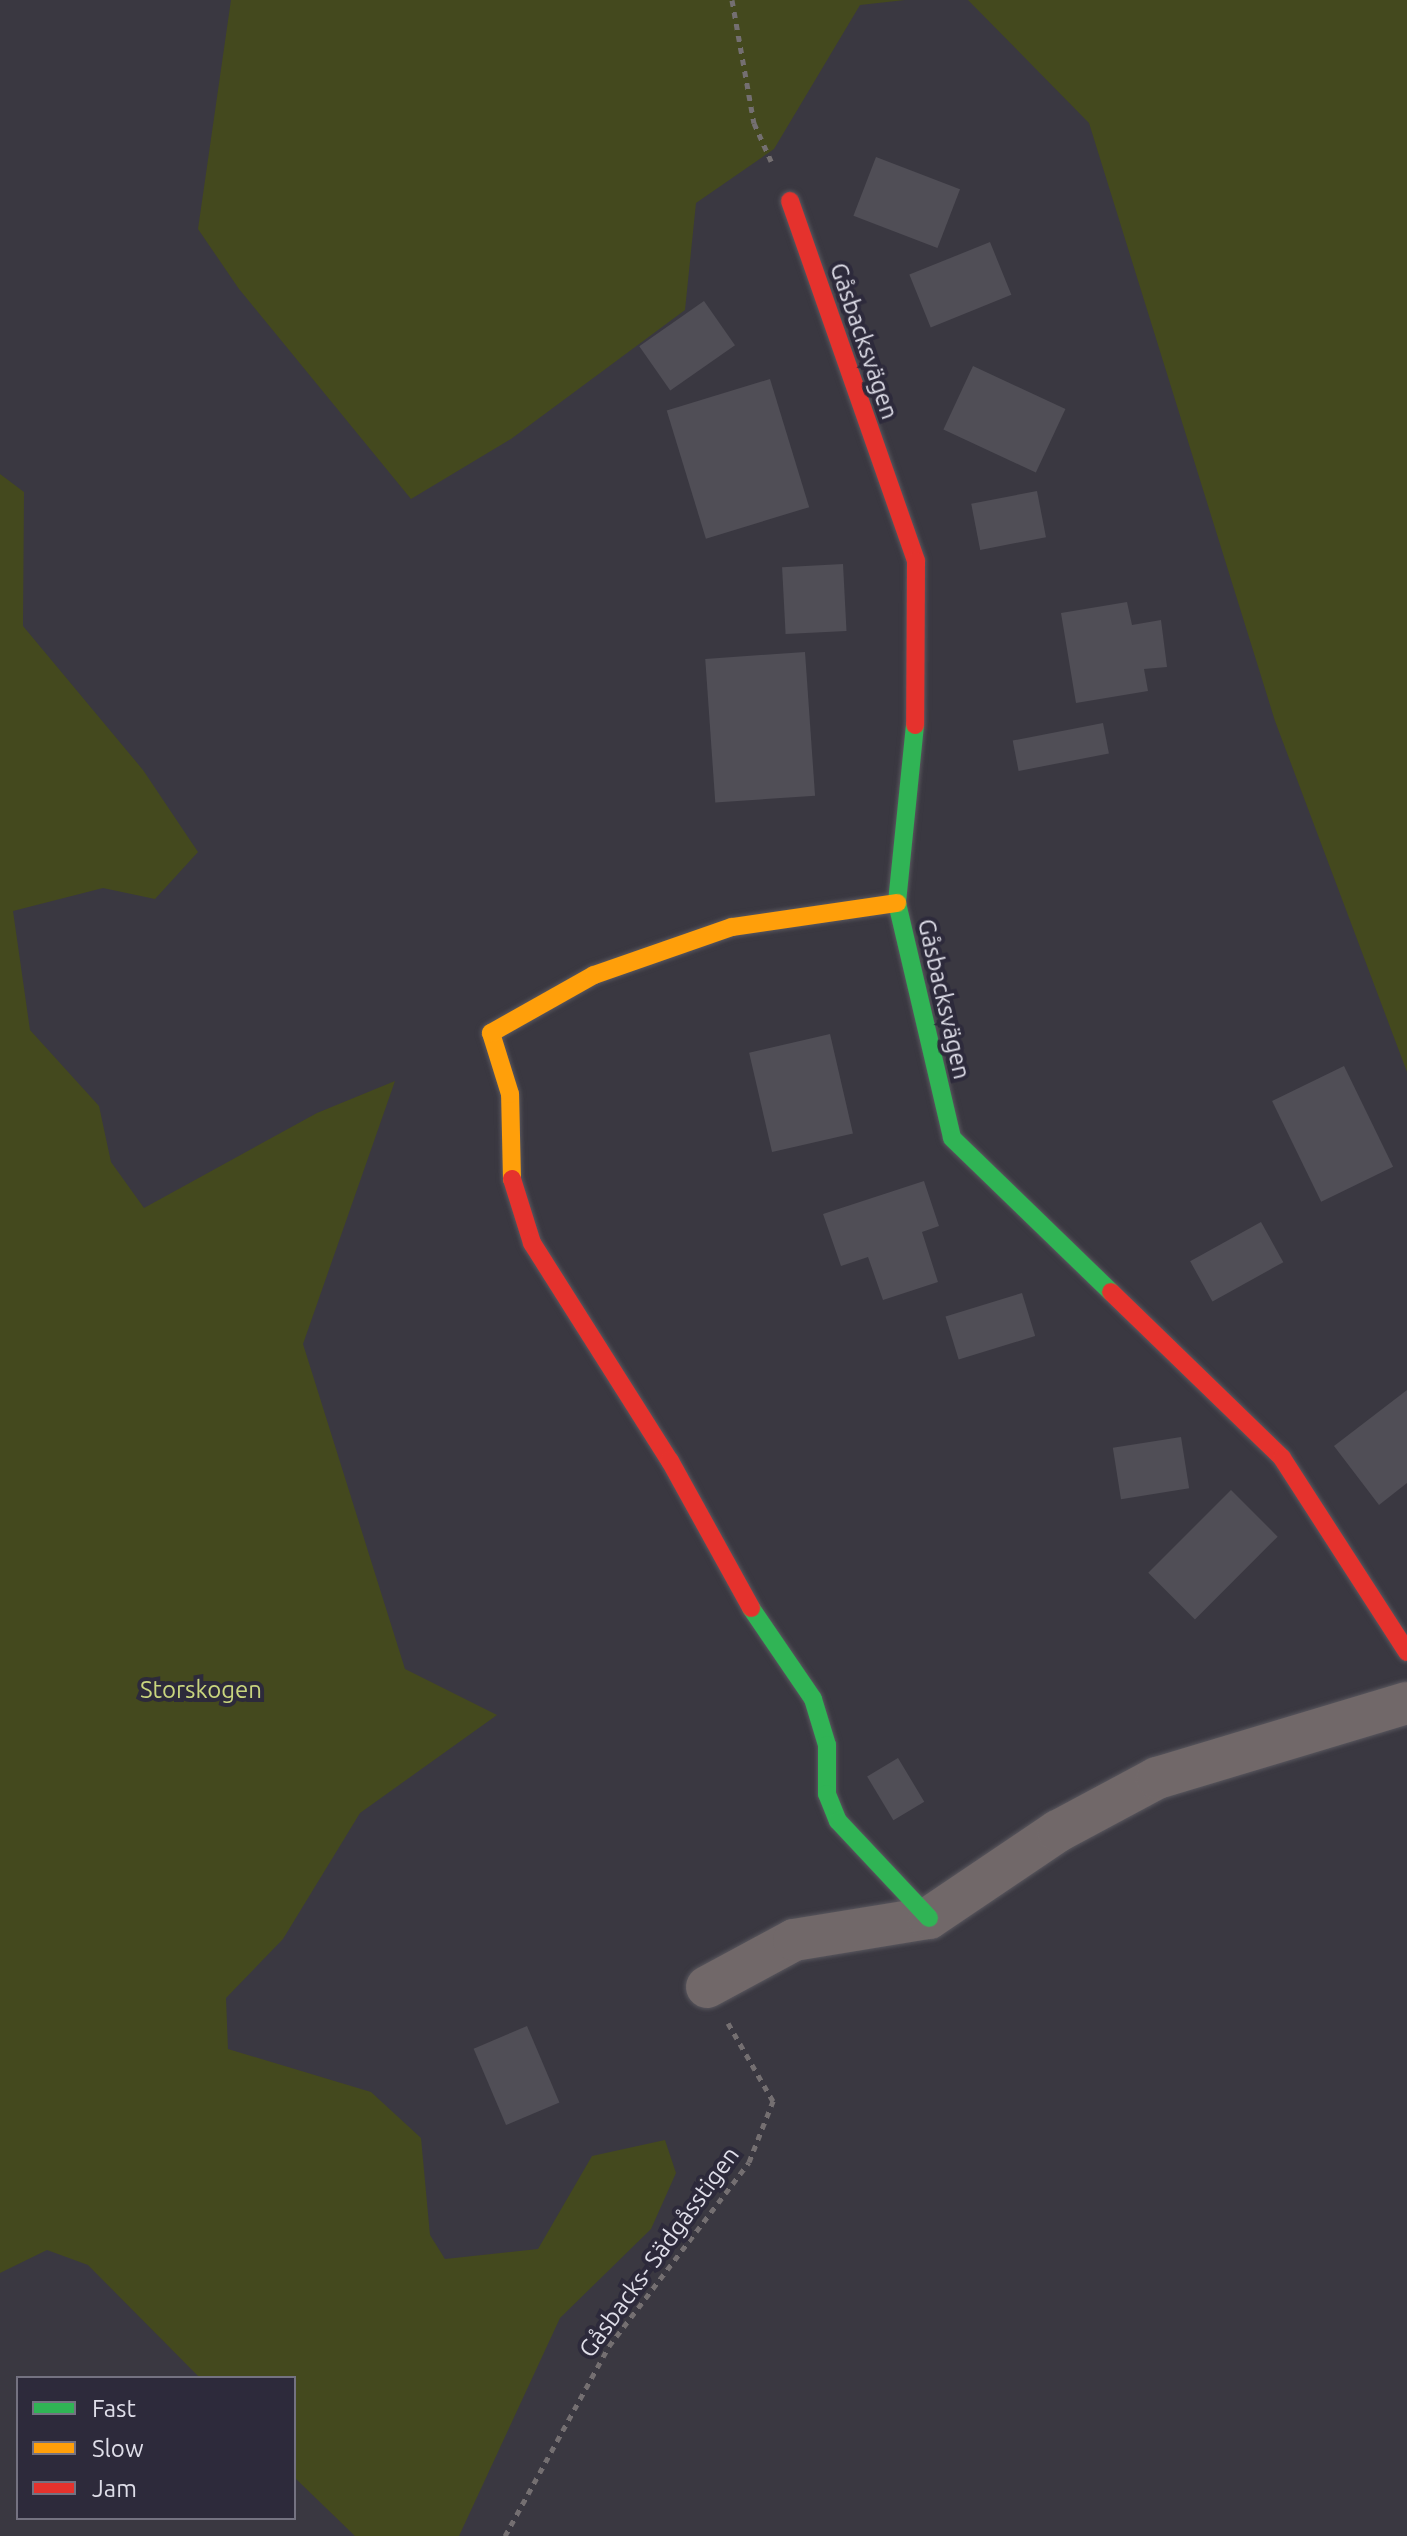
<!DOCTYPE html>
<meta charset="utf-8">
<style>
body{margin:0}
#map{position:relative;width:1407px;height:2536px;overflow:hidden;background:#3a3841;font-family:Ubuntu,sans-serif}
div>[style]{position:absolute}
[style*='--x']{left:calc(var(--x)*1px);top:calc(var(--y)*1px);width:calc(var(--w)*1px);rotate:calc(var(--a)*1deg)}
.green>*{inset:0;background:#44491e}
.building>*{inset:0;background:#504e56;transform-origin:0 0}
.path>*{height:5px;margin-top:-2.5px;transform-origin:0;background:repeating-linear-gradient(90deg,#746f71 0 6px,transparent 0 12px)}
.roads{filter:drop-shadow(0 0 2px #59575e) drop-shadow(0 0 2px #59575e)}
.street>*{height:42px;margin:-21px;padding:0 21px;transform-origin:21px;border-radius:21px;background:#716869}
.fast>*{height:18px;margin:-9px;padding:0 9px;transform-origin:9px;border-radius:9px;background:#30b455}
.slow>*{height:18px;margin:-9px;padding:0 9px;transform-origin:9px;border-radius:9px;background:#ff9f0a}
.jam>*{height:18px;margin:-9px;padding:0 9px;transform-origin:9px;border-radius:9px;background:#e5322d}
span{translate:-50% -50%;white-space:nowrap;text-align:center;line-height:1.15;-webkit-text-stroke:8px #2d2a3b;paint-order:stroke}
.street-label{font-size:24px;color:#dfdee9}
.park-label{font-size:24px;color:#c9d57e}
.legend{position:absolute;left:16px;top:2376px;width:280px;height:144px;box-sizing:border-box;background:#2d2a3b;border:2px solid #747281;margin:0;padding:10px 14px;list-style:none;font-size:24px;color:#dfdee9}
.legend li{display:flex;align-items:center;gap:16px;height:40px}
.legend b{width:40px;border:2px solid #747281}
</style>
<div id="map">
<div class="green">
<div style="clip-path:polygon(231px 0,905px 0,860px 5px,774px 149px,696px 203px,685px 310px,511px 439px,411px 499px,239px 289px,198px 229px)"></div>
<div style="clip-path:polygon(968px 0,1407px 0,1407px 1072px,1275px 721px,1089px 123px)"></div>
<div style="clip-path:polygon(0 474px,24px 492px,23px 626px,143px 770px,198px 852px,155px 899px,103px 888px,13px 911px,30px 1030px,99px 1106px,111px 1162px,144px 1208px,317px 1113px,395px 1081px,303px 1344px,405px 1669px,497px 1715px,360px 1813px,283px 1939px,226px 1998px,228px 2049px,371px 2092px,421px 2138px,430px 2235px,445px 2259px,538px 2249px,592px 2156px,665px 2140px,676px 2173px,651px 2229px,560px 2318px,459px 2536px,355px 2536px,294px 2477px,294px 2378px,200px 2378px,88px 2265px,47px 2250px,0 2273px)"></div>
</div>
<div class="building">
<div style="left:876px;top:157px;width:90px;height:63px;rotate:21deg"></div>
<div style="left:990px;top:242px;width:57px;height:87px;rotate:68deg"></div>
<div style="left:704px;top:301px;width:54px;height:79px;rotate:55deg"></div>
<div style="left:973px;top:366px;width:102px;height:70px;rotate:25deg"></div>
<div style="left:770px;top:379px;width:134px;height:108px;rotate:73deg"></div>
<div style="left:1037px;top:491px;width:47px;height:67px;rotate:79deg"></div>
<div style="left:843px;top:564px;width:67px;height:61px;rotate:87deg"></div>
<div style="clip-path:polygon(1127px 602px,1132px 625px,1161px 620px,1167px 667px,1144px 669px,1148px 691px,1076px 703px,1061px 613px)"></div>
<div style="left:805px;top:652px;width:144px;height:100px;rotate:86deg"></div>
<div style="left:1103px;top:723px;width:31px;height:92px;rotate:79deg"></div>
<div style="left:830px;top:1034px;width:102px;height:83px;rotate:77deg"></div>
<div style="left:1344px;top:1066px;width:112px;height:80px;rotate:64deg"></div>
<div style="clip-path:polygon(924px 1181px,939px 1226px,922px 1232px,938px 1282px,883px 1300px,868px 1257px,841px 1266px,823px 1214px)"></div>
<div style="left:1261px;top:1222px;width:46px;height:81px;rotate:61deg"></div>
<div style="left:1022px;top:1293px;width:45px;height:80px;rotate:73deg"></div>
<div style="clip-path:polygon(1407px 1390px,1407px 1483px,1379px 1505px,1334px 1446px)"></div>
<div style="left:1181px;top:1437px;width:52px;height:69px;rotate:81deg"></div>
<div style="left:1231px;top:1490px;width:66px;height:117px;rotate:45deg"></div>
<div style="left:898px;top:1758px;width:51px;height:36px;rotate:59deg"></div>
<div style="left:527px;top:2026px;width:83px;height:58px;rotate:67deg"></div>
</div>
<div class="path">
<div style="--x:732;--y:0;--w:125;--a:79.9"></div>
<div style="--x:754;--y:123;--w:42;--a:65.9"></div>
<div style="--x:505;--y:2536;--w:217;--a:-61.3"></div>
<div style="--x:609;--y:2346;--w:231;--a:-52.7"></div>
<div style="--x:749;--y:2162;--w:66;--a:-68.5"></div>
<div style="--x:773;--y:2101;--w:90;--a:-120"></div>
</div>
<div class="roads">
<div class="street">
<div style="--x:707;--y:1987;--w:99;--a:-28.4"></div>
<div style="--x:794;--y:1940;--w:137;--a:-9.3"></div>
<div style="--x:929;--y:1918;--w:156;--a:-34"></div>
<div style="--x:1058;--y:1831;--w:112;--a:-28.2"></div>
<div style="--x:1157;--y:1778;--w:261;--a:-16.7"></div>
</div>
<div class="fast">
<div style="--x:915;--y:725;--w:179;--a:95.8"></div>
<div style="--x:897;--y:903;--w:241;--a:76.8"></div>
<div style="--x:952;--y:1138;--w:221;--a:44.1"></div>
<div style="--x:751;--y:1608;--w:110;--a:55.7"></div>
<div style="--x:813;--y:1699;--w:48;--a:73.1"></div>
<div style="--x:827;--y:1745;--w:49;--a:90"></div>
<div style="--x:827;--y:1794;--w:29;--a:68"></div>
<div style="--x:838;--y:1821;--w:133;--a:46.8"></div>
</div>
<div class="slow">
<div style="--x:512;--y:1179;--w:85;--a:-91.3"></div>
<div style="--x:510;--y:1094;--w:64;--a:-107.3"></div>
<div style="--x:491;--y:1033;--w:118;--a:-29.4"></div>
<div style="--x:594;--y:975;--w:146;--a:-19.2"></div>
<div style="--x:732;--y:927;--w:167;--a:-8.3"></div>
</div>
<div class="jam">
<div style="--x:790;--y:201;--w:381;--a:70.7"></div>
<div style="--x:916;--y:561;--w:164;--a:90.3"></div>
<div style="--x:512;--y:1179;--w:67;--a:72.6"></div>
<div style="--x:532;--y:1243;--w:258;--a:57.7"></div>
<div style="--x:670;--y:1461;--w:168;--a:61.1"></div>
<div style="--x:1111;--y:1292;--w:238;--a:44.1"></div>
<div style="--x:1282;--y:1458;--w:231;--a:57.2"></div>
</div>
</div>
<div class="street-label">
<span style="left:864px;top:341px;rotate:71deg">Gåsbacksvägen</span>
<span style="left:944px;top:999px;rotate:77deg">Gåsbacksvägen</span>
<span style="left:659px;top:2252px;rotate:-54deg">Gåsbacks- Sädgåsstigen</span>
</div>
<div class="park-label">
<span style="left:201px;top:1690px">Storskogen</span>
</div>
<ul class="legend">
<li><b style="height:10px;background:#30b455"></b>Fast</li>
<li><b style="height:10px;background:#ff9f0a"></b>Slow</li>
<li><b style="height:10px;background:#e5322d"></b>Jam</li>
</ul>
</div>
